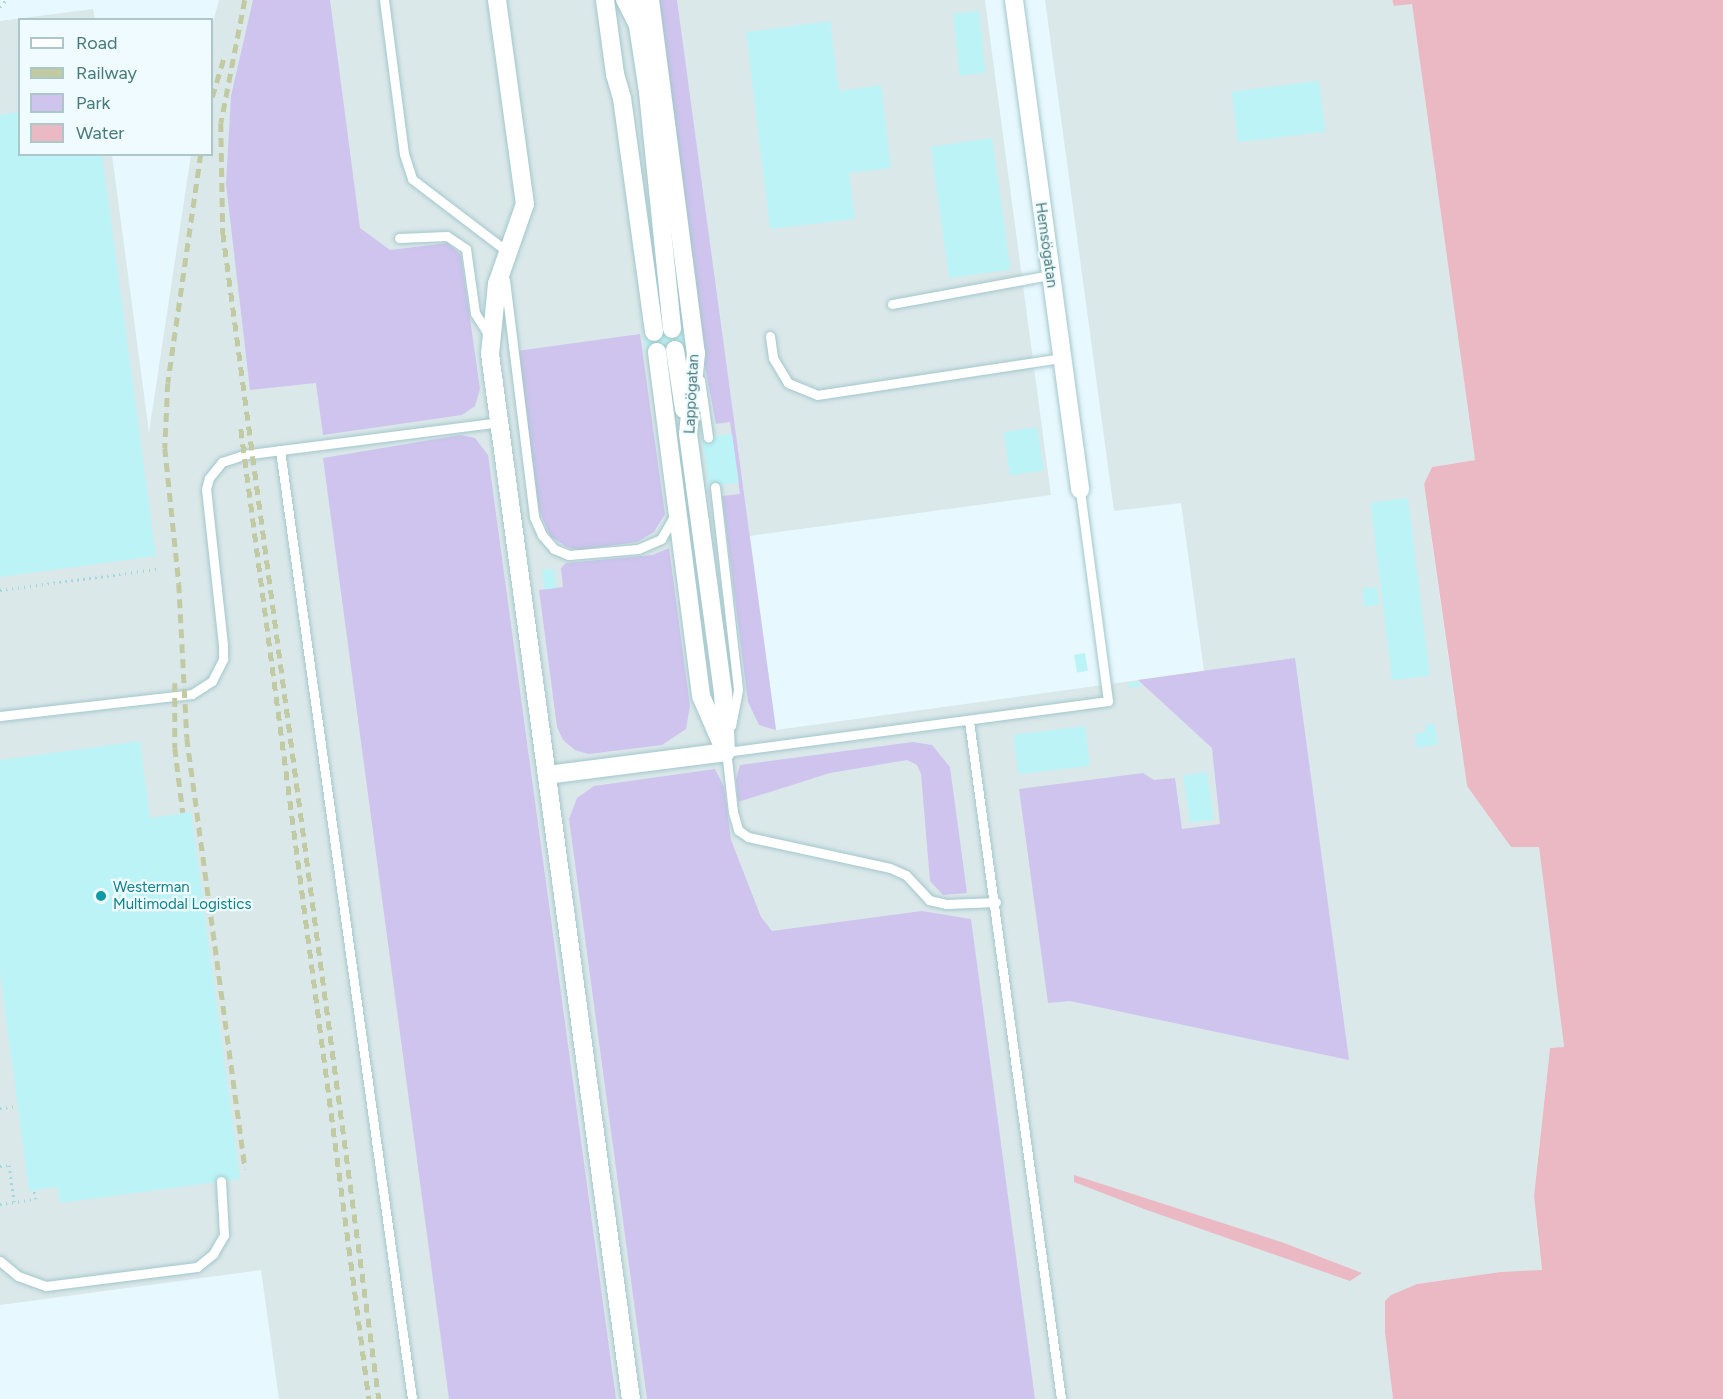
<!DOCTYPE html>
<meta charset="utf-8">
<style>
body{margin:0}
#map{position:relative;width:1723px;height:1399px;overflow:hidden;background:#e7f8fe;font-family:Figtree,sans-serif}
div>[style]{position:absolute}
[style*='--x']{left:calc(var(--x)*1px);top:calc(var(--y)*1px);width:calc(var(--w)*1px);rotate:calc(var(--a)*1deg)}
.industrial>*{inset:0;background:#dbe8ea}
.green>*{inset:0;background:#cec4ee}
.water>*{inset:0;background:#eab9c3}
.building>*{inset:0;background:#bcf3f6;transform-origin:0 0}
.path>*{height:3px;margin-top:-1.5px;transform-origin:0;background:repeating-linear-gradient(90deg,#9fd9dc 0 1.5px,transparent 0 6px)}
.roads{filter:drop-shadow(0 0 2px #a3c7cb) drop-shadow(0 0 2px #a3c7cb)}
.service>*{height:9px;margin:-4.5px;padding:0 4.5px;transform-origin:4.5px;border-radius:4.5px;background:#fff}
.minor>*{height:18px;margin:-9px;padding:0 9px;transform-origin:9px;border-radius:9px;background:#fff}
.rail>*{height:4.5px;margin-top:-2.25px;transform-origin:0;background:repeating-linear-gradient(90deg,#c2caa3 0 9px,transparent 0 15px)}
.dots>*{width:16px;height:16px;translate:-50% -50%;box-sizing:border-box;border:3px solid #effbff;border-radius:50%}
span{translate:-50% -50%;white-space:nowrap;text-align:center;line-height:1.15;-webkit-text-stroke:4.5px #effbff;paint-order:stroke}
.street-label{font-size:15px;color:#487a7b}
.culture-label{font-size:15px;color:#0d838f}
.left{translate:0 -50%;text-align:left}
.legend{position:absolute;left:18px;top:18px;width:195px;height:138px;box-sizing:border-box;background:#effbff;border:2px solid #acc7ca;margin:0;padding:8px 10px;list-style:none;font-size:18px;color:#487a7b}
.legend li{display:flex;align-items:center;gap:12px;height:30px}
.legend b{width:30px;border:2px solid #acc7ca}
</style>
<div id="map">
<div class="industrial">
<div style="clip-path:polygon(219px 0,985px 0,1051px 495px,750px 536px,776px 730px,1204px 671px,1181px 503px,1114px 511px,1045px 0,1392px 0,1394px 6px,1412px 3px,1475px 460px,1432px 467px,1424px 484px,1442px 613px,1467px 786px,1539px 847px,1564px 1048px,1550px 1048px,1534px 1196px,1542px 1271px,1500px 1272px,1417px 1284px,1391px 1295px,1385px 1333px,1393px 1399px,279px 1399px,261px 1270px,0 1305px,0 21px,93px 9px,95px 19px,20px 20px,20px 154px,112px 155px,149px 432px,191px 155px,212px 154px,212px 25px)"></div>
</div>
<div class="green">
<div style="clip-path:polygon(253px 0,330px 0,360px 228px,390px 250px,448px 243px,461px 255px,480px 389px,475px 406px,462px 415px,323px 435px,316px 383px,250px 390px,226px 184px,231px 96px)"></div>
<div style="clip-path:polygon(655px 0,677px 0,776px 730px,759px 725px,748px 702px,722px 496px,740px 494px,730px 422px,716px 424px,703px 356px)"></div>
<div style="clip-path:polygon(640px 334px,665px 514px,654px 532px,637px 542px,579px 550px,567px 547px,550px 536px,539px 510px,517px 351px)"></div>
<div style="clip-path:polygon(460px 435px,475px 438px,488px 455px,616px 1399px,449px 1399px,323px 458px)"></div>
<div style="clip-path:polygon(669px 548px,690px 706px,686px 729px,662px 745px,588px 754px,575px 750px,563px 740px,557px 727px,539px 590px,563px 587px,561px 568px,566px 563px,653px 555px)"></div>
<div style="clip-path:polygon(1295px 658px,1349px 1060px,1070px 1001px,1048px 1003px,1019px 789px,1143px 773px,1154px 780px,1175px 778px,1182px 829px,1220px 824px,1212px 748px,1138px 680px)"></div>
<div style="clip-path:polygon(913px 742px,932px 745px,950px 767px,967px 893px,943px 895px,930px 881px,921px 774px,917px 765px,907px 760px,830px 773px,738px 802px,736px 780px,740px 765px)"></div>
<div style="clip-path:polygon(715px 769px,724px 787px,731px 840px,761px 917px,772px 931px,922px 911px,971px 919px,1035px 1399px,647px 1399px,569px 819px,577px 798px,594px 786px)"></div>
</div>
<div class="water">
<div style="clip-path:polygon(1392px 0,1723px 0,1723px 1399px,1393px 1399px,1385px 1333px,1385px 1301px,1391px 1295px,1417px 1284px,1500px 1272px,1542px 1270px,1534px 1196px,1550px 1048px,1564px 1047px,1539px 847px,1511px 847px,1467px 786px,1424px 484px,1432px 467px,1475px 460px,1412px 4px,1394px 6px)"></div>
<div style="clip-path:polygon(1074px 1175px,1284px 1243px,1362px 1273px,1350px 1281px,1144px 1209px,1074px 1182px)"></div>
</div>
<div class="building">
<div style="left:979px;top:11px;width:62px;height:26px;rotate:84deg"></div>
<div style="clip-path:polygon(830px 21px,839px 91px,881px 85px,891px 168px,849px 173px,855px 219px,770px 229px,746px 32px)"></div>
<div style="left:1319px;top:81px;width:51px;height:88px;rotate:83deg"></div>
<div style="clip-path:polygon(20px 112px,20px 154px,102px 154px,156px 556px,0 577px,0 115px)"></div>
<div style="left:992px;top:138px;width:133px;height:62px;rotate:82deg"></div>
<div style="left:683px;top:328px;width:20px;height:40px;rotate:81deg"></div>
<div style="left:1037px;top:427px;width:44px;height:34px;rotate:81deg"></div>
<div style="left:732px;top:434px;width:49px;height:30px;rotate:82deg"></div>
<div style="left:1408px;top:498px;width:179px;height:38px;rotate:83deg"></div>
<div style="left:554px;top:569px;width:19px;height:12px;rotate:84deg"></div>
<div style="left:1377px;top:587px;width:18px;height:15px;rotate:84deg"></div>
<div style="left:1085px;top:653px;width:18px;height:11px;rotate:81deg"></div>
<div style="left:1140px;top:682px;width:5px;height:11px;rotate:90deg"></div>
<div style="clip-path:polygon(1434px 723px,1438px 744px,1417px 748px,1415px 734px,1426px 732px,1425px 725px)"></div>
<div style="left:1085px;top:726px;width:40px;height:72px;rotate:83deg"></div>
<div style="clip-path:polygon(140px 741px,150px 818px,191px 812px,240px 1179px,60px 1203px,58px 1187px,29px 1191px,0 973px,0 760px)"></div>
<div style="left:1207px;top:772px;width:48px;height:24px;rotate:82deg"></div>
</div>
<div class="path">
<div style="--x:0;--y:7;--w:9;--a:-49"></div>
<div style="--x:0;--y:590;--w:159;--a:-7.6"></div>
<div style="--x:0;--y:1108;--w:17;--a:-7"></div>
<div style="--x:0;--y:1166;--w:9;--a:-6"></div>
<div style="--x:9;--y:1165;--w:37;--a:82"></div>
<div style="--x:0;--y:1204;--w:36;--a:-8"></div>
<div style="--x:36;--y:1199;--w:9;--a:-103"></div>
</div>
<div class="roads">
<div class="service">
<div style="--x:384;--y:0;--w:155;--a:82.6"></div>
<div style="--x:404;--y:154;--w:26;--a:72"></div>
<div style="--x:412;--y:179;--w:122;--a:37.3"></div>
<div style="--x:620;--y:0;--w:28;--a:63"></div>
<div style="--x:399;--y:238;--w:48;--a:-2.4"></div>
<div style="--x:447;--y:236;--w:23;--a:34"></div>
<div style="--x:466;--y:249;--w:65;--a:82"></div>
<div style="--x:475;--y:313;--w:26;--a:58"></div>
<div style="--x:505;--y:280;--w:239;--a:83"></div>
<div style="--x:534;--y:517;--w:20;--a:66"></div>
<div style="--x:542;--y:535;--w:18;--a:49"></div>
<div style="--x:554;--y:549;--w:16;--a:22"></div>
<div style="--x:569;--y:555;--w:69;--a:-5"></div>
<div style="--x:638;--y:549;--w:25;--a:-23"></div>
<div style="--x:661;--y:539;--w:28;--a:-60"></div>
<div style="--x:892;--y:304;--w:161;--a:-10.4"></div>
<div style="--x:770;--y:336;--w:22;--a:82"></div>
<div style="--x:773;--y:358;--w:29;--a:59"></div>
<div style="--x:788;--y:383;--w:31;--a:22"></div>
<div style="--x:817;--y:395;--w:248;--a:-8.6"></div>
<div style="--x:700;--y:380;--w:58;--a:82"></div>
<div style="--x:280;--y:450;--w:958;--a:82.08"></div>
<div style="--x:715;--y:487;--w:204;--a:83.5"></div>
<div style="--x:738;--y:690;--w:36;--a:101"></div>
<div style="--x:0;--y:716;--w:193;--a:-6.5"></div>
<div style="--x:192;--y:694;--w:24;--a:-33"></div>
<div style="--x:212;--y:681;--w:25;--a:-63"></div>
<div style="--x:223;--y:659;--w:14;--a:-90"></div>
<div style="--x:223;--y:645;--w:157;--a:-96.2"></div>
<div style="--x:206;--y:489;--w:11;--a:-75"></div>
<div style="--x:209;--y:478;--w:21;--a:-51"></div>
<div style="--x:222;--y:462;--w:22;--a:-18"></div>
<div style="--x:243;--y:455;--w:259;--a:-7.3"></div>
<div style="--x:969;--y:721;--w:684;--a:82.27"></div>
<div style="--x:726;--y:750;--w:62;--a:83.6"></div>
<div style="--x:733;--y:812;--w:19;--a:74"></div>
<div style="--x:738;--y:830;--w:12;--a:35"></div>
<div style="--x:748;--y:837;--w:145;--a:12.3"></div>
<div style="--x:890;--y:868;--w:17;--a:24"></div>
<div style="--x:906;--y:875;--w:34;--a:47"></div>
<div style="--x:929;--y:900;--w:17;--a:13"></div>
<div style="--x:946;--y:904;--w:50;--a:-2.3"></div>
<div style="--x:726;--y:752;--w:385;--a:-7.6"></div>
<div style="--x:1108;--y:701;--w:213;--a:-97.6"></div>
<div style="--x:0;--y:1261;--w:23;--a:40"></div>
<div style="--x:18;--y:1276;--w:30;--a:20"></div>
<div style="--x:46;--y:1286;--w:152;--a:-7.2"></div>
<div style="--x:197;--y:1267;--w:21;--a:-39"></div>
<div style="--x:213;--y:1254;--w:22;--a:-60"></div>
<div style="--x:224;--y:1235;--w:54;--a:-93.2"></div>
</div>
<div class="minor">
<div style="--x:497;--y:0;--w:206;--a:82.2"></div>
<div style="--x:525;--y:204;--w:85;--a:109.3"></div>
<div style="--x:497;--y:284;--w:70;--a:95.7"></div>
<div style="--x:490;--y:354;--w:1054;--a:82.32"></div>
<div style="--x:605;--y:0;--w:75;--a:82.3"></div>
<div style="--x:615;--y:74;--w:25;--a:74"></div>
<div style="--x:622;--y:98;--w:236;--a:82.2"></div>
<div style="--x:634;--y:0;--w:93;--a:81.3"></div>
<div style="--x:648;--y:92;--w:238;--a:84.2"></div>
<div style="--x:650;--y:0;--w:356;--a:82.6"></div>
<div style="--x:696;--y:353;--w:81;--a:95.6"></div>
<div style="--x:688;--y:434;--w:260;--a:82.3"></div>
<div style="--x:723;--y:692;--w:60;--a:87.1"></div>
<div style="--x:1014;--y:0;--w:494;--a:82.3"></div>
<div style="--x:675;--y:350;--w:60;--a:81.3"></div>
<div style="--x:657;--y:352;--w:347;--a:82.7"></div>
<div style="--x:701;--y:696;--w:50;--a:66.5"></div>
<div style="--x:547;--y:775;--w:180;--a:-7.3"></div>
</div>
</div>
<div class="rail">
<div style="--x:245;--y:0;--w:125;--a:101"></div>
<div style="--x:221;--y:123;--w:110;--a:89"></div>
<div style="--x:223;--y:233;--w:1176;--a:82.38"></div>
<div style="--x:212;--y:97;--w:45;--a:-73.2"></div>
<div style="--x:201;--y:154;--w:231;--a:98.2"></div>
<div style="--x:168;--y:383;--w:65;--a:92.6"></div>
<div style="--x:165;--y:448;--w:137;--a:84.1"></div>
<div style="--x:179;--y:584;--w:154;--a:87"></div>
<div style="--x:187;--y:738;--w:435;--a:82.3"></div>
<div style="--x:241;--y:429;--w:978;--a:82.48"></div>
<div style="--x:175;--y:683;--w:65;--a:90"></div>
<div style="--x:175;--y:748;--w:65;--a:83"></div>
</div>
<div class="dots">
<div style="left:101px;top:896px;background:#0f9aa8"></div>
</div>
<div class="street-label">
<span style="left:1046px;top:245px;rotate:82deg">Hemsögatan</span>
<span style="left:692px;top:394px;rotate:-87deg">Lappögatan</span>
</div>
<div class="culture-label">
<span class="left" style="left:113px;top:896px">Westerman<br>Multimodal Logistics</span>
</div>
<ul class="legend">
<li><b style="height:8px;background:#fff"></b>Road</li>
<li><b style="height:8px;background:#c2caa3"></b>Railway</li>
<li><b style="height:16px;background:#cec4ee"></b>Park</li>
<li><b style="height:16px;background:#eab9c3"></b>Water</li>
</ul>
</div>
